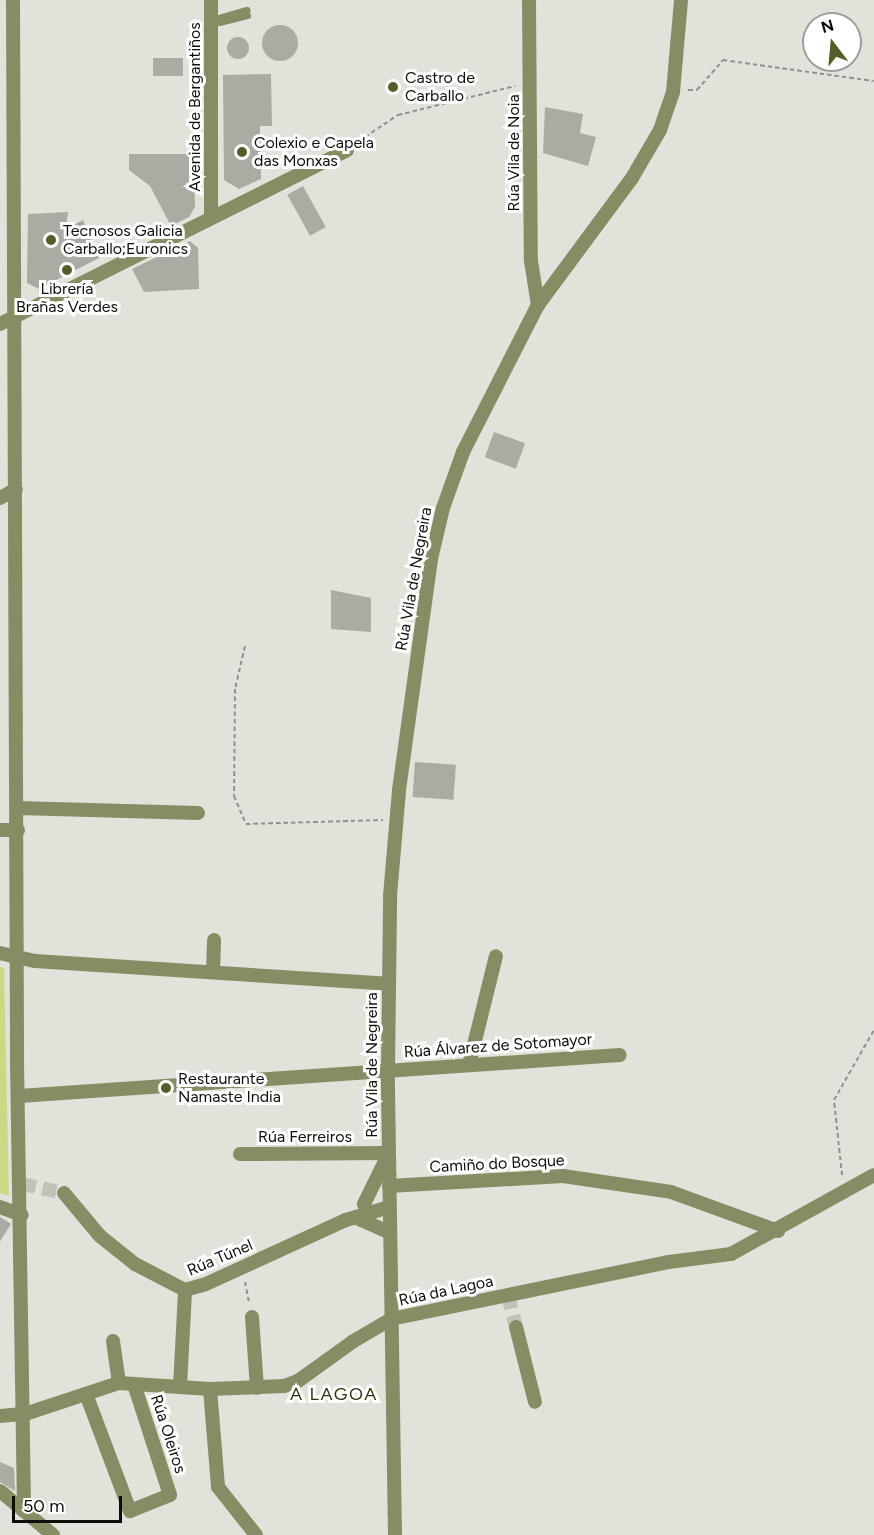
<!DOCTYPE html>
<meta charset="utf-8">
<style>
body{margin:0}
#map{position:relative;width:874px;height:1535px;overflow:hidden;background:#e1e3da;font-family:Figtree,sans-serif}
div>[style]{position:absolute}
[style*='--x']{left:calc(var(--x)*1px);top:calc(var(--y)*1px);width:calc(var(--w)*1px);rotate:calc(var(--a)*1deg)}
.green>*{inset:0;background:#cbd985}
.building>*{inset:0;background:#aaaba3;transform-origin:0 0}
.round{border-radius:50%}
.street-tunnel>*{height:14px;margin-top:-7px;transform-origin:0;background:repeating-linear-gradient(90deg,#c1c3bb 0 14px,transparent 0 21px)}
.path>*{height:2px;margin-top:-1px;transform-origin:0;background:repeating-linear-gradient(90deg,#91928b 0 4.5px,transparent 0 7.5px)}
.lane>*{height:7px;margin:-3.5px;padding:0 3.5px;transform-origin:3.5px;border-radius:3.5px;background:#858d64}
.street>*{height:14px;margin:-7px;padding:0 7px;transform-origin:7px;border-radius:7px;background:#858d64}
.dots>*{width:16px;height:16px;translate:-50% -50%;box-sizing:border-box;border:3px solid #fff;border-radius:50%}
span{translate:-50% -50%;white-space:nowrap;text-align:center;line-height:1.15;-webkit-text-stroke:6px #fff;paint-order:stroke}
.poi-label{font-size:16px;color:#0d0d0a}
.left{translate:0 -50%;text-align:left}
.street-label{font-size:16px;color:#0d0d0a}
.neighbourhood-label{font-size:18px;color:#30350d;letter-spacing:1.5px}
.north{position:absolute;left:802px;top:12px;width:60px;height:60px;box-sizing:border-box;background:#fff;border:2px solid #9e9e9d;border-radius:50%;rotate:344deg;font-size:16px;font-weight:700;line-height:24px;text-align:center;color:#0d0d0a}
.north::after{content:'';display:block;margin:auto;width:21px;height:27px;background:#545c2a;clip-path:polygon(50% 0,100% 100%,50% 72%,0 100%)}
.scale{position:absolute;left:12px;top:1496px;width:110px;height:27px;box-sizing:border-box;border:3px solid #0d0d0a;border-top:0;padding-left:8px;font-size:18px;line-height:21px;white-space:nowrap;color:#0d0d0a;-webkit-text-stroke:4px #fff;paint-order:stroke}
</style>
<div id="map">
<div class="green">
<div style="clip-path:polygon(0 967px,4px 968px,9px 1196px,0 1193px)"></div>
</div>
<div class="building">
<div class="round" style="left:262px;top:25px;width:36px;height:36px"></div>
<div class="round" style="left:227px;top:37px;width:22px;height:22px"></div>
<div style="left:153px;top:58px;width:30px;height:18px"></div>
<div style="clip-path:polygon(271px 74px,272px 126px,260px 126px,261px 179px,239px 189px,224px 180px,223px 75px)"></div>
<div style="clip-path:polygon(545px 107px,583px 114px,580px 133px,596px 137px,588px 166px,543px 153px)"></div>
<div style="clip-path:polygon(129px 154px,194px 154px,195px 207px,189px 217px,171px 226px,150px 186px,129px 170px)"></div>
<div style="left:303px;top:186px;width:47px;height:18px;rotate:61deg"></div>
<div style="clip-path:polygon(68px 212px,66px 229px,83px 220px,99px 258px,39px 289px,27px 283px,28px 214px)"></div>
<div style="clip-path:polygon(190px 241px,198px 248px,199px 289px,144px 292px,132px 269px)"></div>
<div style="left:494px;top:432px;width:33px;height:27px;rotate:20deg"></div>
<div style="clip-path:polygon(331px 590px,371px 598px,371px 632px,331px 629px)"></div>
<div style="left:415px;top:762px;width:41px;height:35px;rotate:4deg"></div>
<div style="left:0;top:1217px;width:13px;height:54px;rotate:32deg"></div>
<div style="clip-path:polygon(0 1462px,14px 1468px,15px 1491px,0 1482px)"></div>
</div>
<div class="street-tunnel">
<div style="--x:22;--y:1184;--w:43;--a:12.1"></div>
<div style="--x:508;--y:1295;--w:33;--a:76"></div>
</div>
<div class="path">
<div style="--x:688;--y:90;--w:9;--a:0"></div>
<div style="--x:697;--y:90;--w:40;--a:-49"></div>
<div style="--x:723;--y:60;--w:152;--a:7.9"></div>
<div style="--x:359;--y:141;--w:47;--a:-33.7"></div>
<div style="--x:398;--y:115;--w:121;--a:-13.9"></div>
<div style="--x:245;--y:646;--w:44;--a:103.1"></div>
<div style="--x:235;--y:689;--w:107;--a:90.5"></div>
<div style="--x:234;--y:796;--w:30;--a:67"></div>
<div style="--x:246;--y:824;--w:137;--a:-1.7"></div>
<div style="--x:842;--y:1175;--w:75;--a:-96.1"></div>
<div style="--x:834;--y:1100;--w:81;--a:-60.3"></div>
<div style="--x:245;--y:1282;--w:21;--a:79"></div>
</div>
<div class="lane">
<div style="--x:219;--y:19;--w:3;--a:90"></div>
<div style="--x:219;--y:22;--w:29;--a:-14"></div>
<div style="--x:211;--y:20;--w:37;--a:-16"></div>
</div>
<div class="street">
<div style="--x:13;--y:0;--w:1061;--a:89.78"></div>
<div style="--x:17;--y:1061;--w:450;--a:89.1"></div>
<div style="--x:211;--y:0;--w:215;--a:90"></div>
<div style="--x:529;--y:0;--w:261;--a:89.6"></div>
<div style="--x:531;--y:261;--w:45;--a:81"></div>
<div style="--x:0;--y:324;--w:388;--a:-26.6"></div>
<div style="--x:0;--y:498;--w:18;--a:-29"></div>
<div style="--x:18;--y:808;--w:180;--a:1.6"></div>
<div style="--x:0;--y:830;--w:18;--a:0"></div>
<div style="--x:0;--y:953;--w:36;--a:13"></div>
<div style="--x:35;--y:961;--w:354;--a:3.7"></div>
<div style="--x:213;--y:971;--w:31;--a:-88"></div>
<div style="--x:469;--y:1065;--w:112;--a:-76.1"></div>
<div style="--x:19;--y:1096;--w:602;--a:-3.9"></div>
<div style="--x:240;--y:1154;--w:149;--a:-0.4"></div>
<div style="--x:389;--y:1153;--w:57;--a:116.1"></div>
<div style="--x:389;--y:1186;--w:174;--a:-3.3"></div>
<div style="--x:563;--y:1176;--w:109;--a:8.4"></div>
<div style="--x:671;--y:1192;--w:114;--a:20"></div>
<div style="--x:64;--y:1193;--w:56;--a:50.1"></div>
<div style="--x:100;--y:1236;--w:45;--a:38.7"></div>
<div style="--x:135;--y:1264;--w:56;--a:27.5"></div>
<div style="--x:185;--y:1290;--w:22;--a:-16"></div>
<div style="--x:206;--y:1284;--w:154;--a:-24.6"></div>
<div style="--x:346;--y:1220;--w:45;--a:-16.8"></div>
<div style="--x:0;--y:1207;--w:23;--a:20"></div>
<div style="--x:357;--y:1218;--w:36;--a:24"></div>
<div style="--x:252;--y:1317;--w:71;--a:86"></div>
<div style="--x:516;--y:1327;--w:77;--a:75.8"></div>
<div style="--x:113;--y:1341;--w:42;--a:81.9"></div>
<div style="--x:180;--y:1387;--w:97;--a:-87"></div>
<div style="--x:210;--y:1389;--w:98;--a:85.3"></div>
<div style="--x:218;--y:1487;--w:61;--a:51.6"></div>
<div style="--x:86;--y:1394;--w:125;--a:69.4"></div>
<div style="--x:130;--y:1511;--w:43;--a:-21.8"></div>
<div style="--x:170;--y:1495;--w:117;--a:-108"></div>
<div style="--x:0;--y:1416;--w:25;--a:-5"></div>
<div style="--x:25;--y:1414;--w:99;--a:-18.3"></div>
<div style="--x:119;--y:1383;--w:91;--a:3.8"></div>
<div style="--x:210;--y:1389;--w:74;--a:-2.3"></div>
<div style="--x:284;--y:1386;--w:15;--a:-20"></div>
<div style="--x:298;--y:1381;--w:67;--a:-35.8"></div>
<div style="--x:352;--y:1342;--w:45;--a:-30.5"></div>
<div style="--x:391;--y:1319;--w:284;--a:-11.6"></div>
<div style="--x:669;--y:1262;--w:63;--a:-7.4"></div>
<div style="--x:731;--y:1254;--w:163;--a:-28.9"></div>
<div style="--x:0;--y:1491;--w:69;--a:39.7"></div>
<div style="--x:395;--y:1535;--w:465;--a:-90.9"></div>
<div style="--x:388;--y:1070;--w:174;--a:-89.3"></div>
<div style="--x:390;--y:896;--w:106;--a:-85.1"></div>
<div style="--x:399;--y:790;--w:233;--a:-82.1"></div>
<div style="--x:431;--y:559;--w:52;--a:-76.8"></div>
<div style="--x:443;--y:508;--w:59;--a:-70.3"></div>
<div style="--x:463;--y:452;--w:165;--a:-63"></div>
<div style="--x:538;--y:305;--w:158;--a:-53.5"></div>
<div style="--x:632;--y:178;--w:56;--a:-59.7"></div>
<div style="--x:660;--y:130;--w:40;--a:-71.1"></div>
<div style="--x:673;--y:92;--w:92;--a:-85"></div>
</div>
<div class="dots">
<div style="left:393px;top:87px;background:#545c2a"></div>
<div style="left:242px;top:152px;background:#545c2a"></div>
<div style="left:51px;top:240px;background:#545c2a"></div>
<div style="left:67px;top:270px;background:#545c2a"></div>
<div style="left:166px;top:1088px;background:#545c2a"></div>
</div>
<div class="poi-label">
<span class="left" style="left:405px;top:87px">Castro de<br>Carballo</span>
<span class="left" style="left:254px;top:152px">Colexio e Capela<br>das Monxas</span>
<span class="left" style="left:63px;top:240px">Tecnosos Galicia<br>Carballo;Euronics</span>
<span style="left:67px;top:298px">Librería<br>Brañas Verdes</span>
<span class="left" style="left:178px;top:1088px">Restaurante<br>Namaste India</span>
</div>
<div class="street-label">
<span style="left:195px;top:107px;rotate:-90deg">Avenida de Bergantiños</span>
<span style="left:514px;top:153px;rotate:-90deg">Rúa Vila de Noia</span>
<span style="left:414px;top:579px;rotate:-80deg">Rúa Vila de Negreira</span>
<span style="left:498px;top:1046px;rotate:-4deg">Rúa Álvarez de Sotomayor</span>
<span style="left:372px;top:1065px;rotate:-90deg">Rúa Vila de Negreira</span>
<span style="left:305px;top:1137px">Rúa Ferreiros</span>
<span style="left:497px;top:1164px;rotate:-3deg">Camiño do Bosque</span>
<span style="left:220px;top:1258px;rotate:-23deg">Rúa Túnel</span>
<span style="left:446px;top:1291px;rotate:-12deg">Rúa da Lagoa</span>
<span style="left:168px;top:1434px;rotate:72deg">Rúa Oleiros</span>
</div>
<div class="neighbourhood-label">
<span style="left:334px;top:1394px">A LAGOA</span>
</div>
<div class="north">N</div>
<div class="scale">50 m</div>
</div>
